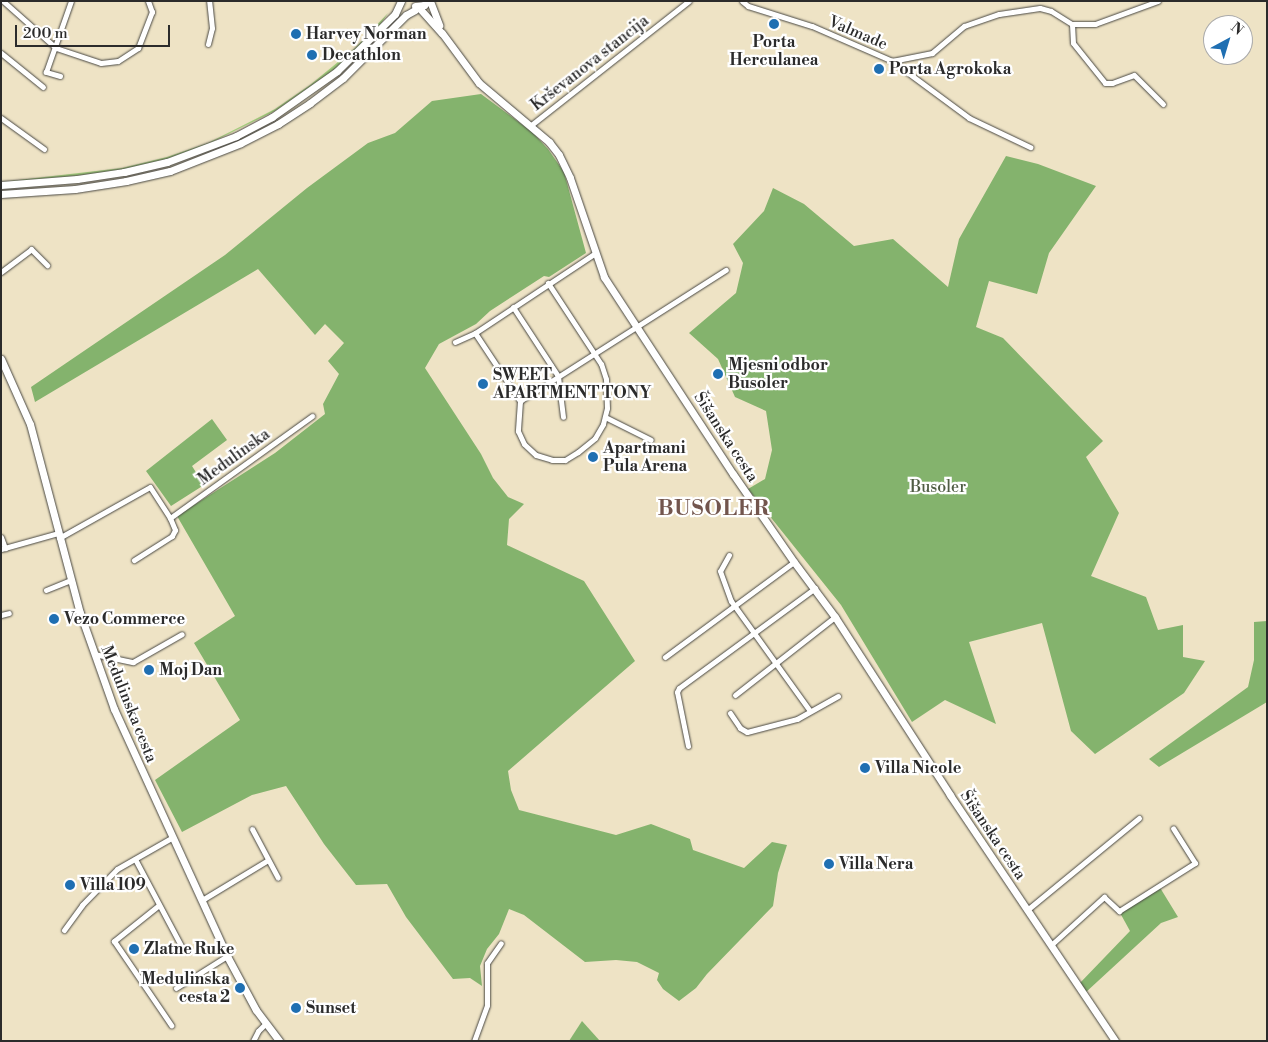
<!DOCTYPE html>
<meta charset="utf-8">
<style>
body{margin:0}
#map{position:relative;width:1268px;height:1042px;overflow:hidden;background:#eee3c5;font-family:"Libre Bodoni",serif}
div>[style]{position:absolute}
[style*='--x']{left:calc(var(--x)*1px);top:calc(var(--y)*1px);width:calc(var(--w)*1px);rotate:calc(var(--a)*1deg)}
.green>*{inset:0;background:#a6d17e}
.forest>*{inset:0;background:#84b36d}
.roads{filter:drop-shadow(0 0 1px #484742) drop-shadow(0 0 1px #484742)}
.street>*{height:5px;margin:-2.5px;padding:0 2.5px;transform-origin:2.5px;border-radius:2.5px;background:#fff}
.secondary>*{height:7px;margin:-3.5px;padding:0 3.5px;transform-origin:3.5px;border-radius:3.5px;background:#fff}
.dots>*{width:14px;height:14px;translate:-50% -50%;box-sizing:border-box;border:2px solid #fff;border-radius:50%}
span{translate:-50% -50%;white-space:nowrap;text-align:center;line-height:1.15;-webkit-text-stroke:4.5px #fff;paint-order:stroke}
.street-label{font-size:16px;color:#2b2b2b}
.poi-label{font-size:16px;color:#2b2b2b;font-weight:700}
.left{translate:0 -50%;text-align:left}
.right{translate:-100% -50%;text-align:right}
.park-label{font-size:16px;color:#505d44}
.district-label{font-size:21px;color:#72554d;font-weight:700;letter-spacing:1px}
.frame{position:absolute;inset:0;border:2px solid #2b2b2b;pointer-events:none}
.north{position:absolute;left:1203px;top:15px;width:50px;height:50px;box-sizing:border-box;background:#fff;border:1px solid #aaa;border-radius:50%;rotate:39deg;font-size:14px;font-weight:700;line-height:20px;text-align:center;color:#2b2b2b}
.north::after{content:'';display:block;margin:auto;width:18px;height:22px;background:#1f6fb2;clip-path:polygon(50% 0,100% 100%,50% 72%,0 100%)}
.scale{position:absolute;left:15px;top:25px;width:155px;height:22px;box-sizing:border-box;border:2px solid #2b2b2b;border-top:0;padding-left:6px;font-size:15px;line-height:18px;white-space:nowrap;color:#2b2b2b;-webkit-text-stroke:4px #fff;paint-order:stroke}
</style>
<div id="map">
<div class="green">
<div style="clip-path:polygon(388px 13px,380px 25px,335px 69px,275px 111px,208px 144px,167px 159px,123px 170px,67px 177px,1px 182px,122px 168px,167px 157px,208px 143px,275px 109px,310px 85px,355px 48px)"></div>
</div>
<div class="forest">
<div style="clip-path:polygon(481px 94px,532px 132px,548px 149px,564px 172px,586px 253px,549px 277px,544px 276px,490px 311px,476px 324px,439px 344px,425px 368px,481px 454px,493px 478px,508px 497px,524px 504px,509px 519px,507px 545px,584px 581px,635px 661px,508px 771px,511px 790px,519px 810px,616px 835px,651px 824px,690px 839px,693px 850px,744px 868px,772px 842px,787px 845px,778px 873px,773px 906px,707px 974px,696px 988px,679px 1001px,663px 989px,657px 980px,659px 973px,637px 962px,616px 960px,585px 962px,524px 915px,509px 909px,499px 934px,487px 949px,480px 966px,482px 986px,470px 978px,453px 979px,406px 917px,387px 884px,356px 885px,324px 844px,286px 786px,252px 795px,182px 832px,155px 780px,240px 720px,194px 643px,235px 616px,177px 516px,275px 453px,325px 414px,323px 404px,339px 374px,328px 361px,344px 343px,325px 324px,315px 335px,258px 269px,35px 402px,31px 387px,225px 255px,307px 188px,368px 143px,395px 133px,432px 101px)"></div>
<div style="clip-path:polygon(1006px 156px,1038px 164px,1096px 186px,1049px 253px,1037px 294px,989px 281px,976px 327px,1003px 338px,1103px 441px,1086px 457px,1119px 513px,1091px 576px,1146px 597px,1158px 630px,1183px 625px,1183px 657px,1205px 661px,1184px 693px,1095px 754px,1071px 731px,1042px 623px,969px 642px,996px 724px,945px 700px,912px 722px,841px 605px,748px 489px,765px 479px,772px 450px,766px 411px,735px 397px,718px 359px,689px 333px,736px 293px,743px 263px,733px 244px,764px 211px,773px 188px,804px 204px,854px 246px,893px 239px,948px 287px,959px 239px)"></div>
<div style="clip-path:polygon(212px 419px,227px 440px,192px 466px,204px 485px,171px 506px,146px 471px)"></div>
<div style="clip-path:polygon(1267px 621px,1267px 702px,1159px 767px,1149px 759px,1248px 687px,1254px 660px,1254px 622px)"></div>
<div style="clip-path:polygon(1159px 886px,1178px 917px,1161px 923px,1085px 993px,1079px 984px,1130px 931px,1119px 911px)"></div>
<div style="clip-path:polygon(582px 1021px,600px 1041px,569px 1041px)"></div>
</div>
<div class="roads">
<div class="street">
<div style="--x:3;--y:1;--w:71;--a:41.6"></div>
<div style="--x:56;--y:48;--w:47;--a:18.4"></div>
<div style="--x:101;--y:63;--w:17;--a:-7"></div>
<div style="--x:118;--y:61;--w:24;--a:-33"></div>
<div style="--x:138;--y:48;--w:39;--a:-69"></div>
<div style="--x:152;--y:12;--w:12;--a:-110"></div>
<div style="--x:742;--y:1;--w:8;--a:40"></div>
<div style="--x:748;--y:6;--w:67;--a:17.4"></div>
<div style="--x:812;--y:26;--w:87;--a:23.6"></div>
<div style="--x:892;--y:61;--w:41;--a:-11.3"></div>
<div style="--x:932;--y:53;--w:42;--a:-40.2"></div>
<div style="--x:964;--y:26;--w:37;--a:-19"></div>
<div style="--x:999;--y:14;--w:41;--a:-8.3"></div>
<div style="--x:1040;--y:8;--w:11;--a:15"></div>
<div style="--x:1051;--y:11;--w:25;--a:32"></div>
<div style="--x:1072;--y:24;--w:23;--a:0"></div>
<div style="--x:1095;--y:24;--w:67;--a:-20.1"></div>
<div style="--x:1072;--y:24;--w:19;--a:87"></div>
<div style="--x:1073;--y:43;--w:51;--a:51.3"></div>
<div style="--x:1105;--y:83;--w:7;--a:0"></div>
<div style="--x:1112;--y:83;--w:23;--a:-20"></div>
<div style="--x:1134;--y:75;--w:41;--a:45"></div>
<div style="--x:208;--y:44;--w:16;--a:-76"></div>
<div style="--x:212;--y:28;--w:27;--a:-96"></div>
<div style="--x:1;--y:53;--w:54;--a:39"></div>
<div style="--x:892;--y:61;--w:96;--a:36.5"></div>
<div style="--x:969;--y:118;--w:68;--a:25.4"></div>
<div style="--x:60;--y:76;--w:15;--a:-164"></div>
<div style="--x:46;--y:72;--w:75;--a:-70.6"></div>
<div style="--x:1;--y:118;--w:53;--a:35.8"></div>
<div style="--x:530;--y:126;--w:202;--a:-38.2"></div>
<div style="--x:1;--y:272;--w:38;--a:-37"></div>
<div style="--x:31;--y:249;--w:23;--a:45"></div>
<div style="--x:513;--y:307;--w:82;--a:56.9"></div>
<div style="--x:558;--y:376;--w:41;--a:83"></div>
<div style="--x:475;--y:333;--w:82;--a:56.5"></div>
<div style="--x:520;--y:401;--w:30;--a:94"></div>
<div style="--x:518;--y:431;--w:14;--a:65"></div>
<div style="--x:524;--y:444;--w:16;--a:43"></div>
<div style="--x:536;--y:455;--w:17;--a:17"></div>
<div style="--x:552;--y:460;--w:13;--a:0"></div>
<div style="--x:565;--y:460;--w:15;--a:-32"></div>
<div style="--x:578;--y:452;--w:22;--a:-39"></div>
<div style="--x:595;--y:438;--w:16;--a:-60"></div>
<div style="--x:603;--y:424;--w:16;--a:-76"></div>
<div style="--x:607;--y:408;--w:29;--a:-92"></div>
<div style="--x:606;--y:379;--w:16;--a:-108"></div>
<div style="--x:601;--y:364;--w:97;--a:-123.2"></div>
<div style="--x:455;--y:342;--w:22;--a:-24"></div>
<div style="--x:475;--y:333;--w:143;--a:-33.6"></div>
<div style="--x:520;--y:401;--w:244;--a:-32.5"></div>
<div style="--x:605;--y:417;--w:51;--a:26.6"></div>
<div style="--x:170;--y:518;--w:175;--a:-35.7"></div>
<div style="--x:1;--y:537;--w:12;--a:70"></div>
<div style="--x:59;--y:538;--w:104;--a:-29.3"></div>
<div style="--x:150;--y:487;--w:37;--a:57"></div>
<div style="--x:170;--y:518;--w:13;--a:67"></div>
<div style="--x:175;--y:530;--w:7;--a:117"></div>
<div style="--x:172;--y:536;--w:45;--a:147.7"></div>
<div style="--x:1;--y:549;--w:59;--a:-15.7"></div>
<div style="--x:729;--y:555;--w:18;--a:119"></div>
<div style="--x:720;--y:571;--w:32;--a:70"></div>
<div style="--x:731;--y:601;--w:135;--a:54.3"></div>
<div style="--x:46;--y:590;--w:27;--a:-22"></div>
<div style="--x:1;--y:615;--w:8;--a:-14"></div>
<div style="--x:94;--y:654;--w:40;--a:12"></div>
<div style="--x:133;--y:662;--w:56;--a:-29.7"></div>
<div style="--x:665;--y:657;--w:160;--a:-36.4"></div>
<div style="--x:735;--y:695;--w:127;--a:-38"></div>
<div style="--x:730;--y:713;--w:18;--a:56"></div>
<div style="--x:740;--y:728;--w:8;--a:30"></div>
<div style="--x:747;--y:732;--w:52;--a:-14.6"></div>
<div style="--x:797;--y:719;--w:47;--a:-29.3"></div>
<div style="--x:688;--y:746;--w:55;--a:-101.5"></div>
<div style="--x:677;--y:692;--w:4;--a:-63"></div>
<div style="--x:679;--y:688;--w:169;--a:-36.3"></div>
<div style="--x:252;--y:829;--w:55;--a:62"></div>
<div style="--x:135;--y:859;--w:104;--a:62"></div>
<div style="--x:202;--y:900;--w:77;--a:-31.2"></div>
<div style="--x:159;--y:905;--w:58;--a:141.3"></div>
<div style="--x:114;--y:941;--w:102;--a:55.8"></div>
<div style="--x:1027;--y:910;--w:145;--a:-39.4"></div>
<div style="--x:64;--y:930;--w:31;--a:-54"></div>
<div style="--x:82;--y:905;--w:50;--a:-45.8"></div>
<div style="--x:117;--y:869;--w:64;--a:-29.7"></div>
<div style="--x:1051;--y:945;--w:72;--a:-42.2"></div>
<div style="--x:1104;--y:897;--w:21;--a:43"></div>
<div style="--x:1119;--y:911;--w:90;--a:-32.3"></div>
<div style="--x:1195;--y:863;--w:41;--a:-122.2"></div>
<div style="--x:176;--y:988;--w:60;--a:-32.1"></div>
<div style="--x:253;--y:1041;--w:11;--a:-63"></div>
<div style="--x:258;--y:1031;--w:10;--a:-45"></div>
<div style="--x:474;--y:1041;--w:38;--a:-70"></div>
<div style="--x:487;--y:1005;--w:42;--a:-90"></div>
<div style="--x:487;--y:963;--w:24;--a:-55"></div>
</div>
<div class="secondary">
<div style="--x:430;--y:1;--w:26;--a:69"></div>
<div style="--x:415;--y:6;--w:9;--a:-6"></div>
<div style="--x:424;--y:5;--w:6;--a:-45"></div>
<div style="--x:421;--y:10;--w:31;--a:48"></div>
<div style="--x:442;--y:33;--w:62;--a:53.5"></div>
<div style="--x:479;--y:83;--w:92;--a:40.1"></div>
<div style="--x:549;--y:142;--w:16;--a:52"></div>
<div style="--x:559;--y:155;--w:25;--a:64"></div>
<div style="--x:570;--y:178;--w:105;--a:71"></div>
<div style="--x:604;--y:277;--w:235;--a:56.8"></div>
<div style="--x:733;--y:474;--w:107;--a:55.3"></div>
<div style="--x:794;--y:562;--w:69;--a:53.3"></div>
<div style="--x:835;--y:617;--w:212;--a:57.1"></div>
<div style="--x:950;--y:795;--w:296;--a:56.1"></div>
<div style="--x:1;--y:185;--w:76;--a:-4.5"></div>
<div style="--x:77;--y:179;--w:48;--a:-8.5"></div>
<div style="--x:124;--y:172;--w:44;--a:-13.1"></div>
<div style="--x:167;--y:162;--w:74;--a:-20.6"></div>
<div style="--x:236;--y:136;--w:41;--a:-27.8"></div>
<div style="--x:272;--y:117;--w:80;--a:-35.3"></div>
<div style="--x:337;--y:71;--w:81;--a:-44.5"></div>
<div style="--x:395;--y:14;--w:14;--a:-65"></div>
<div style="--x:1;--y:194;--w:74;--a:-3.9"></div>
<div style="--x:75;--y:189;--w:52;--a:-8.9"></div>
<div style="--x:126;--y:181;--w:45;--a:-12.8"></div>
<div style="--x:170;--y:171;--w:76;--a:-21.5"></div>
<div style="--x:241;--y:143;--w:42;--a:-27.2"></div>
<div style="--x:278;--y:124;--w:38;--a:-33"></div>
<div style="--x:310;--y:103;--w:41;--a:-37.1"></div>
<div style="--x:343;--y:78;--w:89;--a:-45"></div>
<div style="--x:406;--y:15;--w:10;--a:-29"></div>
<div style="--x:1;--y:359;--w:71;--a:66"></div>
<div style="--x:30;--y:424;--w:196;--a:75.2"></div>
<div style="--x:80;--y:613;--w:102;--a:70.5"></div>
<div style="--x:114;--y:709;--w:272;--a:65.4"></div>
<div style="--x:227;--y:956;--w:61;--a:61.8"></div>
<div style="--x:256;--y:1010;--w:39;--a:53"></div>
</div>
</div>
<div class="dots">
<div style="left:774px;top:24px;background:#1f6fb2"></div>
<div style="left:296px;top:34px;background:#1f6fb2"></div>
<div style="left:312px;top:55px;background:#1f6fb2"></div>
<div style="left:879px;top:69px;background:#1f6fb2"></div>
<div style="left:718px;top:374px;background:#1f6fb2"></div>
<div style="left:483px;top:384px;background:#1f6fb2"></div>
<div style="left:593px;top:457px;background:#1f6fb2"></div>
<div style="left:54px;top:619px;background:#1f6fb2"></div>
<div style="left:149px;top:670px;background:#1f6fb2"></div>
<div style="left:865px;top:768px;background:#1f6fb2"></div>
<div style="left:829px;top:864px;background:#1f6fb2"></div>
<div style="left:70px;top:885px;background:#1f6fb2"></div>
<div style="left:134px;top:949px;background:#1f6fb2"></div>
<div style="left:240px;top:988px;background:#1f6fb2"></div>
<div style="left:296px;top:1008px;background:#1f6fb2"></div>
</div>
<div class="street-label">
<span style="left:858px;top:33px;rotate:23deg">Valmade</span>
<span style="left:590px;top:63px;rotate:-38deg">Krševanova stancija</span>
<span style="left:726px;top:437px;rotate:57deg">Šišanska cesta</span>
<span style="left:234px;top:457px;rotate:-36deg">Medulinska</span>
<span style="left:129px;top:704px;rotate:68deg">Medulinska cesta</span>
<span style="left:993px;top:835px;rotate:56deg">Šišanska cesta</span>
</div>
<div class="poi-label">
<span class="left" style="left:306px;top:34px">Harvey Norman</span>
<span style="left:774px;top:51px">Porta<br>Herculanea</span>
<span class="left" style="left:322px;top:55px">Decathlon</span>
<span class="left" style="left:889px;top:69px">Porta Agrokoka</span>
<span class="left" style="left:728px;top:374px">Mjesni odbor<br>Busoler</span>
<span class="left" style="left:493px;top:384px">SWEET<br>APARTMENT TONY</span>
<span class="left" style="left:603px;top:457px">Apartmani<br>Pula Arena</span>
<span class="left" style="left:64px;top:619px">Vezo Commerce</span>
<span class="left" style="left:159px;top:670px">Moj Dan</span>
<span class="left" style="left:875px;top:768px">Villa Nicole</span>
<span class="left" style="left:839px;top:864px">Villa Nera</span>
<span class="left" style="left:80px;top:885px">Villa 109</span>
<span class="left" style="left:144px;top:949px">Zlatne Ruke</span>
<span class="right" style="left:230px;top:988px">Medulinska<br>cesta 2</span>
<span class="left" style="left:306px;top:1008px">Sunset</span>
</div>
<div class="park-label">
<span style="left:938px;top:487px">Busoler</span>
</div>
<div class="district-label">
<span style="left:714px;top:509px">BUSOLER</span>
</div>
<div class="frame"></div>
<div class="north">N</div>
<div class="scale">200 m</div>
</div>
